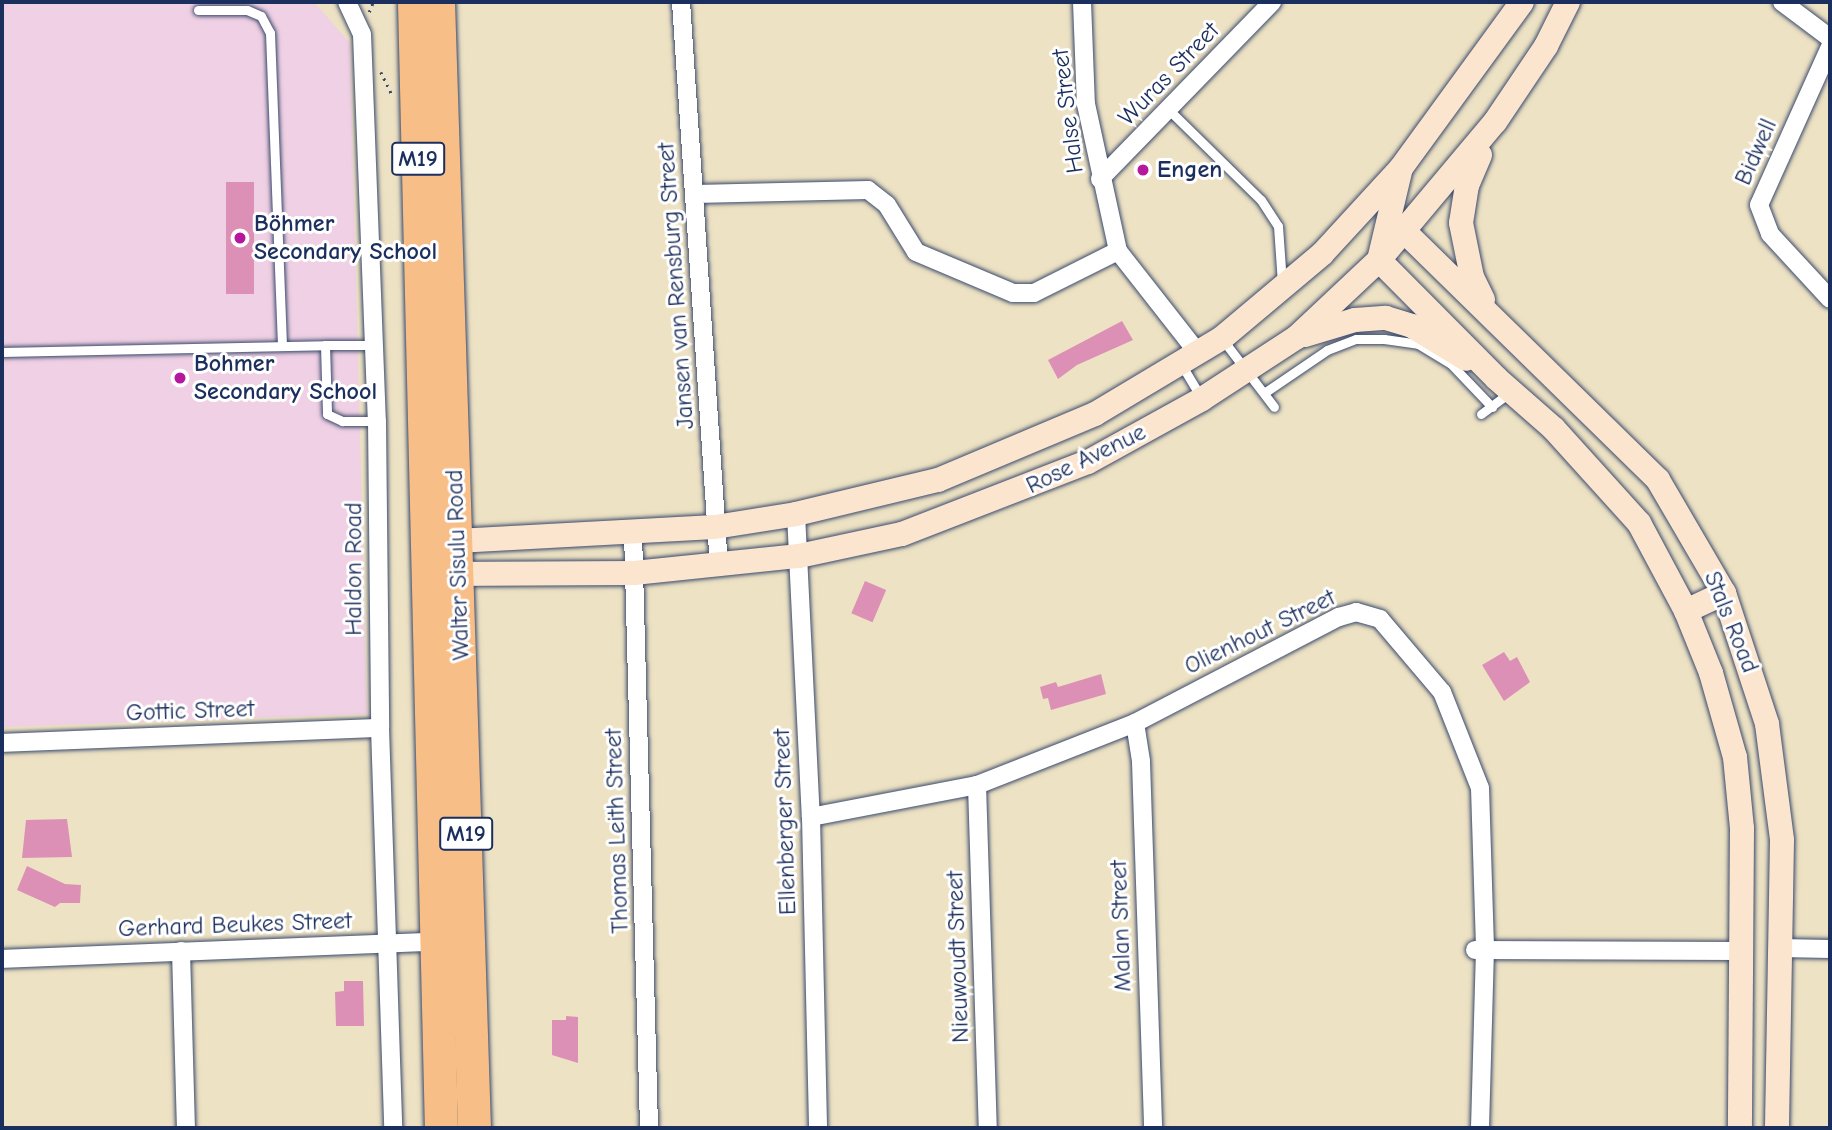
<!DOCTYPE html>
<meta charset="utf-8">
<style>
body{margin:0}
#map{position:relative;width:1832px;height:1130px;overflow:hidden;background:#ede2c3;font-family:"Comic Neue",sans-serif}
div>[style]{position:absolute}
[style*='--x']{left:calc(var(--x)*1px);top:calc(var(--y)*1px);width:calc(var(--w)*1px);rotate:calc(var(--a)*1deg)}
.built>*{inset:0;background:#f0d0e4}
.building>*{inset:0;background:#dd90b6;transform-origin:0 0}
.path>*{height:2.5px;margin-top:-1.25px;transform-origin:0;background:repeating-linear-gradient(90deg,#3a4a6d 0 2px,transparent 0 7px)}
.roads{filter:drop-shadow(0 0 2px #3a4a6d) drop-shadow(0 0 2px #3a4a6d)}
.lane>*{height:9px;margin:-4.5px;padding:0 4.5px;transform-origin:4.5px;border-radius:4.5px;background:#fff}
.street>*{height:18px;margin:-9px;padding:0 9px;transform-origin:9px;border-radius:9px;background:#fff}
.secondary>*{height:24px;margin:-12px;padding:0 12px;transform-origin:12px;border-radius:12px;background:#fce5cf}
.highway>*{height:33px;margin:-16.5px;padding:0 16.5px;transform-origin:16.5px;border-radius:16.5px;background:#f7be87}
.dots>*{width:19px;height:19px;translate:-50% -50%;box-sizing:border-box;border:4px solid #fff;border-radius:50%}
span{translate:-50% -50%;white-space:nowrap;text-align:center;line-height:1.15;-webkit-text-stroke:6px #fff;paint-order:stroke}
.shield-label span{padding:2px 5px;background:#fff;border:2px solid;border-radius:5px;-webkit-text-stroke-width:0}
.shield-label{font-size:23px;color:#1b2f5e;font-weight:700}
.street-label{font-size:24px;color:#1b2f5e}
.poi-label{font-size:24px;color:#1b2f5e;font-weight:700}
.left{translate:0 -50%;text-align:left}
.frame{position:absolute;inset:0;border:4px solid #1b2f5e;pointer-events:none}
</style>
<div id="map">
<div class="built">
<div style="clip-path:polygon(2px 2px,314px 2px,350px 43px,367px 714px,2px 727px)"></div>
</div>
<div class="building">
<div style="left:226px;top:182px;width:28px;height:112px"></div>
<div style="clip-path:polygon(1122px 321px,1133px 340px,1077px 365px,1058px 379px,1048px 360px)"></div>
<div style="left:865px;top:581px;width:23px;height:35px;rotate:23deg"></div>
<div style="clip-path:polygon(1504px 652px,1510px 661px,1517px 657px,1530px 682px,1504px 701px,1482px 665px)"></div>
<div style="clip-path:polygon(1101px 674px,1106px 694px,1051px 710px,1048px 698px,1043px 699px,1040px 687px,1056px 682px,1058px 687px)"></div>
<div style="clip-path:polygon(67px 819px,72px 857px,22px 858px,26px 820px)"></div>
<div style="clip-path:polygon(27px 866px,65px 884px,81px 885px,80px 903px,60px 903px,55px 907px,17px 890px)"></div>
<div style="clip-path:polygon(344px 981px,363px 981px,364px 1026px,336px 1026px,335px 992px,344px 991px)"></div>
<div style="clip-path:polygon(566px 1016px,578px 1017px,578px 1063px,552px 1055px,552px 1020px,566px 1020px)"></div>
</div>
<div class="path">
<div style="--x:369;--y:12;--w:11;--a:-68"></div>
<div style="--x:381;--y:72;--w:25;--a:64"></div>
</div>
<div class="roads">
<div class="lane">
<div style="--x:198;--y:10;--w:49;--a:0"></div>
<div style="--x:247;--y:10;--w:15;--a:23"></div>
<div style="--x:261;--y:16;--w:19;--a:62"></div>
<div style="--x:270;--y:33;--w:313;--a:87.8"></div>
<div style="--x:1170;--y:111;--w:127;--a:44.4"></div>
<div style="--x:1261;--y:200;--w:31;--a:57"></div>
<div style="--x:1278;--y:226;--w:57;--a:86"></div>
<div style="--x:1223;--y:340;--w:84;--a:52.7"></div>
<div style="--x:325;--y:345;--w:49;--a:0"></div>
<div style="--x:2;--y:352;--w:323;--a:-1.2"></div>
<div style="--x:325;--y:345;--w:69;--a:88.3"></div>
<div style="--x:327;--y:414;--w:17;--a:25"></div>
<div style="--x:342;--y:421;--w:35;--a:0"></div>
<div style="--x:1181;--y:364;--w:39;--a:59"></div>
<div style="--x:1264;--y:393;--w:76;--a:-34.3"></div>
<div style="--x:1327;--y:350;--w:31;--a:-21"></div>
<div style="--x:1356;--y:339;--w:28;--a:0"></div>
<div style="--x:1384;--y:339;--w:34;--a:8"></div>
<div style="--x:1418;--y:344;--w:37;--a:31"></div>
<div style="--x:1450;--y:363;--w:61;--a:46.3"></div>
<div style="--x:1481;--y:414;--w:36;--a:-37"></div>
</div>
<div class="street">
<div style="--x:347;--y:2;--w:35;--a:65"></div>
<div style="--x:362;--y:34;--w:387;--a:87.8"></div>
<div style="--x:377;--y:421;--w:307;--a:89.4"></div>
<div style="--x:380;--y:728;--w:400;--a:88.1"></div>
<div style="--x:681;--y:2;--w:566;--a:86.15"></div>
<div style="--x:1082;--y:2;--w:102;--a:87.8"></div>
<div style="--x:1086;--y:104;--w:150;--a:77.7"></div>
<div style="--x:1118;--y:251;--w:130;--a:51.9"></div>
<div style="--x:1782;--y:2;--w:60;--a:36.9"></div>
<div style="--x:1830;--y:47;--w:173;--a:114.2"></div>
<div style="--x:1759;--y:205;--w:31;--a:69"></div>
<div style="--x:1770;--y:234;--w:88;--a:47.3"></div>
<div style="--x:1100;--y:179;--w:247;--a:-45.8"></div>
<div style="--x:695;--y:194;--w:173;--a:-1.3"></div>
<div style="--x:868;--y:190;--w:24;--a:38"></div>
<div style="--x:887;--y:205;--w:55;--a:58.3"></div>
<div style="--x:916;--y:252;--w:105;--a:22.9"></div>
<div style="--x:1013;--y:293;--w:21;--a:0"></div>
<div style="--x:1034;--y:293;--w:94;--a:-26.6"></div>
<div style="--x:796;--y:514;--w:303;--a:87.2"></div>
<div style="--x:811;--y:817;--w:311;--a:88.7"></div>
<div style="--x:633;--y:532;--w:596;--a:88.46"></div>
<div style="--x:1135;--y:723;--w:39;--a:81"></div>
<div style="--x:1141;--y:762;--w:366;--a:88.1"></div>
<div style="--x:2;--y:743;--w:378;--a:-2.3"></div>
<div style="--x:977;--y:785;--w:343;--a:88.2"></div>
<div style="--x:811;--y:817;--w:169;--a:-10.9"></div>
<div style="--x:977;--y:785;--w:170;--a:-21.4"></div>
<div style="--x:1135;--y:723;--w:230;--a:-27.5"></div>
<div style="--x:1339;--y:617;--w:18;--a:-16"></div>
<div style="--x:1356;--y:612;--w:25;--a:16"></div>
<div style="--x:1380;--y:619;--w:96;--a:49.7"></div>
<div style="--x:1442;--y:692;--w:103;--a:68.4"></div>
<div style="--x:1480;--y:788;--w:161;--a:88.2"></div>
<div style="--x:1485;--y:949;--w:179;--a:91.6"></div>
<div style="--x:1780;--y:948;--w:50;--a:1.1"></div>
<div style="--x:1475;--y:950;--w:266;--a:0.2"></div>
<div style="--x:181;--y:951;--w:177;--a:88.4"></div>
<div style="--x:2;--y:959;--w:440;--a:-2.3"></div>
</div>
<div class="secondary">
<div style="--x:1480;--y:155;--w:33;--a:113"></div>
<div style="--x:1467;--y:185;--w:38;--a:99"></div>
<div style="--x:1461;--y:223;--w:55;--a:78.5"></div>
<div style="--x:1472;--y:277;--w:25;--a:64"></div>
<div style="--x:1406;--y:233;--w:353;--a:44.4"></div>
<div style="--x:1658;--y:480;--w:131;--a:59.7"></div>
<div style="--x:1724;--y:593;--w:138;--a:71.8"></div>
<div style="--x:1767;--y:724;--w:117;--a:82.6"></div>
<div style="--x:1782;--y:840;--w:288;--a:91"></div>
<div style="--x:1379;--y:260;--w:166;--a:45.2"></div>
<div style="--x:1496;--y:378;--w:77;--a:41.3"></div>
<div style="--x:1554;--y:429;--w:127;--a:47.9"></div>
<div style="--x:1639;--y:523;--w:100;--a:61.9"></div>
<div style="--x:1686;--y:611;--w:67;--a:68"></div>
<div style="--x:1711;--y:673;--w:87;--a:74.1"></div>
<div style="--x:1735;--y:757;--w:71;--a:84.4"></div>
<div style="--x:1742;--y:828;--w:300;--a:90.4"></div>
<div style="--x:1379;--y:260;--w:90;--a:-76.6"></div>
<div style="--x:1305;--y:335;--w:52;--a:-16.7"></div>
<div style="--x:1355;--y:320;--w:31;--a:-4"></div>
<div style="--x:1386;--y:318;--w:27;--a:17"></div>
<div style="--x:1412;--y:326;--w:63;--a:31.4"></div>
<div style="--x:438;--y:542;--w:277;--a:-3.1"></div>
<div style="--x:715;--y:527;--w:82;--a:-9.1"></div>
<div style="--x:796;--y:514;--w:146;--a:-13.5"></div>
<div style="--x:938;--y:480;--w:170;--a:-22.8"></div>
<div style="--x:1095;--y:414;--w:148;--a:-30.9"></div>
<div style="--x:1222;--y:338;--w:131;--a:-40"></div>
<div style="--x:1322;--y:254;--w:117;--a:-47.4"></div>
<div style="--x:1401;--y:168;--w:205;--a:-53.9"></div>
<div style="--x:439;--y:574;--w:195;--a:-0.3"></div>
<div style="--x:634;--y:573;--w:166;--a:-5.9"></div>
<div style="--x:799;--y:556;--w:105;--a:-12.1"></div>
<div style="--x:902;--y:534;--w:199;--a:-21.2"></div>
<div style="--x:1088;--y:462;--w:130;--a:-28.9"></div>
<div style="--x:1202;--y:399;--w:113;--a:-33.1"></div>
<div style="--x:1297;--y:337;--w:112;--a:-43.2"></div>
<div style="--x:1379;--y:260;--w:180;--a:-50"></div>
<div style="--x:1495;--y:122;--w:92;--a:-56.1"></div>
<div style="--x:1546;--y:46;--w:49;--a:-63.4"></div>
<div style="--x:1686;--y:611;--w:42;--a:-25.3"></div>
</div>
<div class="highway">
<div style="--x:414;--y:2;--w:1126;--a:88.63"></div>
<div style="--x:438;--y:2;--w:1127;--a:88.17"></div>
</div>
</div>
<div class="dots">
<div style="left:1143px;top:170px;background:#b5179e"></div>
<div style="left:240px;top:238px;background:#b5179e"></div>
<div style="left:180px;top:378px;background:#b5179e"></div>
</div>
<div class="shield-label">
<span style="left:418px;top:159px">M19</span>
<span style="left:466px;top:834px">M19</span>
</div>
<div class="street-label">
<span style="left:1169px;top:74px;rotate:-46deg">Wuras Street</span>
<span style="left:1068px;top:111px;rotate:-97deg">Halse Street</span>
<span style="left:1756px;top:152px;rotate:-66deg">Bidwell</span>
<span style="left:676px;top:286px;rotate:-94deg">Jansen van Rensburg Street</span>
<span style="left:1086px;top:459px;rotate:-26deg">Rose Avenue</span>
<span style="left:458px;top:565px;rotate:-92deg">Walter Sisulu Road</span>
<span style="left:354px;top:569px;rotate:-90deg">Haldon Road</span>
<span style="left:1731px;top:622px;rotate:68deg">Stals Road</span>
<span style="left:1260px;top:632px;rotate:-26deg">Olienhout Street</span>
<span style="left:190px;top:711px;rotate:-2deg">Gottic Street</span>
<span style="left:785px;top:822px;rotate:-92deg">Ellenberger Street</span>
<span style="left:617px;top:831px;rotate:-92deg">Thomas Leith Street</span>
<span style="left:235px;top:925px;rotate:-2deg">Gerhard Beukes Street</span>
<span style="left:1121px;top:926px;rotate:-92deg">Malan Street</span>
<span style="left:958px;top:957px;rotate:-92deg">Nieuwoudt Street</span>
</div>
<div class="poi-label">
<span class="left" style="left:1157px;top:170px">Engen</span>
<span class="left" style="left:254px;top:238px">Böhmer<br>Secondary School</span>
<span class="left" style="left:194px;top:378px">Bohmer<br>Secondary School</span>
</div>
<div class="frame"></div>
</div>
